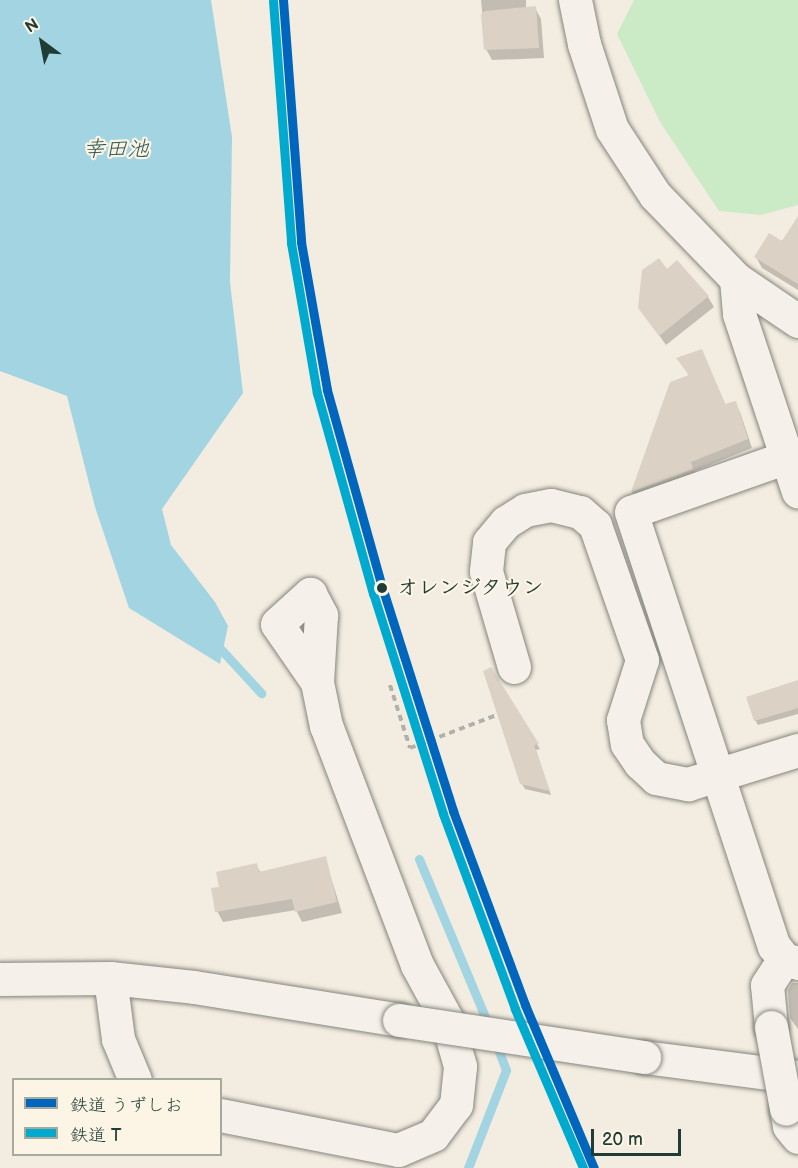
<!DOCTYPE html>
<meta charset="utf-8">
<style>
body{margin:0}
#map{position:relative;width:798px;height:1168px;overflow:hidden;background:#f3ece0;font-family:"Balsamiq Sans","Klee One",sans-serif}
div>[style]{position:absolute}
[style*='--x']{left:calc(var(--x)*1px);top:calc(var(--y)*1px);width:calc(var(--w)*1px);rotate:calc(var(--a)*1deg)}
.green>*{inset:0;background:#cbebc7}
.water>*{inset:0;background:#a3d4e1}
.shadow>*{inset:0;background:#0003}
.stream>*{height:9px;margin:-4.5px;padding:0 4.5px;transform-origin:4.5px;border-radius:4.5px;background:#a3d4e1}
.building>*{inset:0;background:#dbd2c5}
.path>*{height:4px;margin-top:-2px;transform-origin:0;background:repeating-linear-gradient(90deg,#b0b1ab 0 6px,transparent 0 10.5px)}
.roads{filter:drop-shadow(0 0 2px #84867f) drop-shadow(0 0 2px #84867f)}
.minor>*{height:33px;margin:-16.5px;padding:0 16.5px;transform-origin:16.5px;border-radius:16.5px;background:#f5f1ea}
.bridges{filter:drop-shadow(0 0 2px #84867f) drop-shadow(0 0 2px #84867f)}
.minor-bridge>*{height:33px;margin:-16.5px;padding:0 16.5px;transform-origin:16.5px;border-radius:16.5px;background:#f5f1ea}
.rail-1>*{height:9px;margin:-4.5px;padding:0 4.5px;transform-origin:4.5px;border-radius:4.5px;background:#0065bd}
.rail-2>*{height:9px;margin:-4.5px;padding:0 4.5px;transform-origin:4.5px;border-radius:4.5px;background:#00a9ce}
.dots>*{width:16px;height:16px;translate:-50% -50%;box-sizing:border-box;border:3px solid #fcf5e5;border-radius:50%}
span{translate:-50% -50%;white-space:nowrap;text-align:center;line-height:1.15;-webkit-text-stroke:4.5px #fcf5e5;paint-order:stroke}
.stop-label{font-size:21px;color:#1f3d34;font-weight:700}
.left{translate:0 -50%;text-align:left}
.water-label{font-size:22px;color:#335957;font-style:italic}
.legend{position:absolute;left:12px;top:1078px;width:210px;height:78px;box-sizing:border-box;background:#fcf5e5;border:2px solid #a4ab9e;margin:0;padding:8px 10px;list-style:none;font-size:18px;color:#1f3d34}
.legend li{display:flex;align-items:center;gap:12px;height:30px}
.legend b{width:30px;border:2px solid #a4ab9e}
.north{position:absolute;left:12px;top:12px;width:60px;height:60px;-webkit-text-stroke:4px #fcf5e5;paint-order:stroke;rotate:328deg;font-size:16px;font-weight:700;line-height:24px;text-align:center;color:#1f3d34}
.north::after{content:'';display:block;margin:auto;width:21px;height:27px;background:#1f3d34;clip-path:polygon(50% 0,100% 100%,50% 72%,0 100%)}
.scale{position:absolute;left:591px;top:1129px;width:90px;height:27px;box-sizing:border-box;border:3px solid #1f3d34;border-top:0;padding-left:8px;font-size:18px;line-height:21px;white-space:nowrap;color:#1f3d34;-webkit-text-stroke:4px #fcf5e5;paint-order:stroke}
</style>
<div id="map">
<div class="green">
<div style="clip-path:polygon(634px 0,798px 0,798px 205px,761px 215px,719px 211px,660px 122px,617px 34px)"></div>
</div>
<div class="water">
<div style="clip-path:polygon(0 0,211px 0,232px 137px,230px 282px,243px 393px,162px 509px,171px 545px,215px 602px,228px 626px,220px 664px,129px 608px,95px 507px,67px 396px,0 371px)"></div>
</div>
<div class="shadow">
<div style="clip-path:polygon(481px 0,526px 0,526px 9px,535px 8px,541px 19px,544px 58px,492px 60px,486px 49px)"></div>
<div style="clip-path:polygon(798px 230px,798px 290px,762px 268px,756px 257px)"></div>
<div style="clip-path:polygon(666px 271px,708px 297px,714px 307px,666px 345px,640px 308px)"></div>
<div style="clip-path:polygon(702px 351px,726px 406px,735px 403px,740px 412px,752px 448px,695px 471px,697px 478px,637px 501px,632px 492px,671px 383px,690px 377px,678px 359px)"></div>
<div style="clip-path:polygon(491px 669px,540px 749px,536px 750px,551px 795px,525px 789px,522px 784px)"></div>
<div style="clip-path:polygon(798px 681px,798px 714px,758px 725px,755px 720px)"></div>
<div style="clip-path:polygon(325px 858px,342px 913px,302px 922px,296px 910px,223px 922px,217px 911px,221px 888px,256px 865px,261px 873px)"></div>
<div style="clip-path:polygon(792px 983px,798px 983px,798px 1029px,790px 1018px,788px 990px)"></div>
</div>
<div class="stream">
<div style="--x:216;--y:644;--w:67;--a:47.4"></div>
<div style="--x:419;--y:859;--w:181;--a:67.3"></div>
<div style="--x:468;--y:1168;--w:105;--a:-68.8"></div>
<div style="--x:506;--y:1070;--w:30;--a:-111"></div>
</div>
<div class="building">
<div style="clip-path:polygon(536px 6px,539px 48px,484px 50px,481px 14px,485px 11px)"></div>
<div style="clip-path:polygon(798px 216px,798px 284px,754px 257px,769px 233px,782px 241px)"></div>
<div style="clip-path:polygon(659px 258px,667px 269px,677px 260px,709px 296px,659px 336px,638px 308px,642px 270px)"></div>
<div style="clip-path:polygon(702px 349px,725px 404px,736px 401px,748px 439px,691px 462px,693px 469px,631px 492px,670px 382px,689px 375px,676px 358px)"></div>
<div style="clip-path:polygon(491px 667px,539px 744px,534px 745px,550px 791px,520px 784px,483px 671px)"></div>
<div style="clip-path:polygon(798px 680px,798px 708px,754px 721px,746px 697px)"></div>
<div style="clip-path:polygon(326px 856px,337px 902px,295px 912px,292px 899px,215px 912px,211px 888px,219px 887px,216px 872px,257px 863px,259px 872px)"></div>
</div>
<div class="path">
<div style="--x:390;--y:685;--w:66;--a:72.4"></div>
<div style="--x:410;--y:748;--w:93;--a:-20.8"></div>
</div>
<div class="roads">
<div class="minor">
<div style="--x:575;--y:0;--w:45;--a:78.4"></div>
<div style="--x:584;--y:44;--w:89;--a:71.8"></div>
<div style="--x:612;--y:129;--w:79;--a:56.9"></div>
<div style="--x:655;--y:195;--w:117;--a:46"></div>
<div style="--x:736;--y:279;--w:75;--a:34.1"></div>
<div style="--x:736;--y:279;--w:35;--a:85"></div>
<div style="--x:739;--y:314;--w:187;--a:71.6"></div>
<div style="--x:787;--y:457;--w:165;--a:160.6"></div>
<div style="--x:631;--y:512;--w:457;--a:71.8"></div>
<div style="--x:774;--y:946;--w:16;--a:52"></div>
<div style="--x:784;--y:959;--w:15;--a:16"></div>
<div style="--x:514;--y:667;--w:100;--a:-106.3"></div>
<div style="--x:486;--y:571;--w:29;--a:-84"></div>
<div style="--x:489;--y:542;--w:26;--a:-50"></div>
<div style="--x:506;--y:522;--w:22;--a:-32"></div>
<div style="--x:525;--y:510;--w:26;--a:-11"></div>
<div style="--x:551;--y:505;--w:30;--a:14"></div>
<div style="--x:580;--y:512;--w:20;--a:41"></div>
<div style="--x:595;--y:525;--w:143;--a:70.8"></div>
<div style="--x:642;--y:660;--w:63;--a:107.6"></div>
<div style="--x:623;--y:720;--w:24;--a:81"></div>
<div style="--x:627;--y:744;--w:23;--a:56"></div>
<div style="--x:640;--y:763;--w:22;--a:43"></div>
<div style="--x:656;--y:778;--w:33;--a:11"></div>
<div style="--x:688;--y:784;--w:115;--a:-17.2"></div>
<div style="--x:110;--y:978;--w:62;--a:82.5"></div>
<div style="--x:118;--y:1039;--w:44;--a:67.5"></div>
<div style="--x:0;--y:979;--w:110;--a:-0.5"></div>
<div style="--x:110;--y:978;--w:84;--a:6.1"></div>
<div style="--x:194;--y:987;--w:208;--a:9.1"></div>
<div style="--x:771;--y:1027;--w:42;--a:-95.4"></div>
<div style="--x:767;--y:985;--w:31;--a:-57"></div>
<div style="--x:644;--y:1057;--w:155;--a:7.4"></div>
<div style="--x:786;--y:1109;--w:17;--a:80"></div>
<div style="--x:789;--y:1126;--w:14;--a:51"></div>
<div style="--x:220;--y:1115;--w:181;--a:11.1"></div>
<div style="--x:398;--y:1150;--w:38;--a:-23"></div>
<div style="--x:433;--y:1135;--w:38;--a:-53"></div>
<div style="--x:456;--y:1105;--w:39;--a:-84"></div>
<div style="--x:460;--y:1066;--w:48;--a:-105.8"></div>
<div style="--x:447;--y:1020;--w:63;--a:-118.6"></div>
<div style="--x:417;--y:965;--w:256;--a:-110.8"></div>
<div style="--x:326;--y:726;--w:45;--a:-101.6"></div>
<div style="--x:317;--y:682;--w:70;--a:-124.6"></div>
<div style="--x:277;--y:624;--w:45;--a:-42.3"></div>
<div style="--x:310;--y:594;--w:24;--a:62"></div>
<div style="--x:321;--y:615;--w:67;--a:93.4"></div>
</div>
</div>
<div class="bridges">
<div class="minor-bridge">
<div style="--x:399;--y:1020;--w:248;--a:8.6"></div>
<div style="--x:771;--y:1027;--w:83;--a:79.6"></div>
</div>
</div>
<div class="rail-1">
<div style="--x:283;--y:0;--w:243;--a:85.7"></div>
<div style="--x:301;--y:242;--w:150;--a:80"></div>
<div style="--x:327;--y:390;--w:208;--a:74.4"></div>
<div style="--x:383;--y:590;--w:232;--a:72.4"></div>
<div style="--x:453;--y:811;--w:207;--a:69.6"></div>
<div style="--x:525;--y:1005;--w:177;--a:67.1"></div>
</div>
<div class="rail-2">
<div style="--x:273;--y:1;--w:243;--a:85.7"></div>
<div style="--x:291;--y:243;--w:152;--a:80.2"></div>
<div style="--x:317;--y:393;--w:208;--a:74.4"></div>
<div style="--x:373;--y:593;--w:232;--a:72.4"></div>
<div style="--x:443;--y:814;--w:208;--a:69.7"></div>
<div style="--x:515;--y:1009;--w:173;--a:66.8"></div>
</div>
<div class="dots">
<div style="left:382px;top:588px;background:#1f3d34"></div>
</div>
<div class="stop-label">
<span class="left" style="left:397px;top:588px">オレンジタウン</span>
</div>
<div class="water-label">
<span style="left:116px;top:150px">幸田池</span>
</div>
<ul class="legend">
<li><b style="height:8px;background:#0065bd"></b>鉄道 うずしお</li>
<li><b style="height:8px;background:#00a9ce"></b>鉄道 T</li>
</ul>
<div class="north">N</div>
<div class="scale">20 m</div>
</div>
